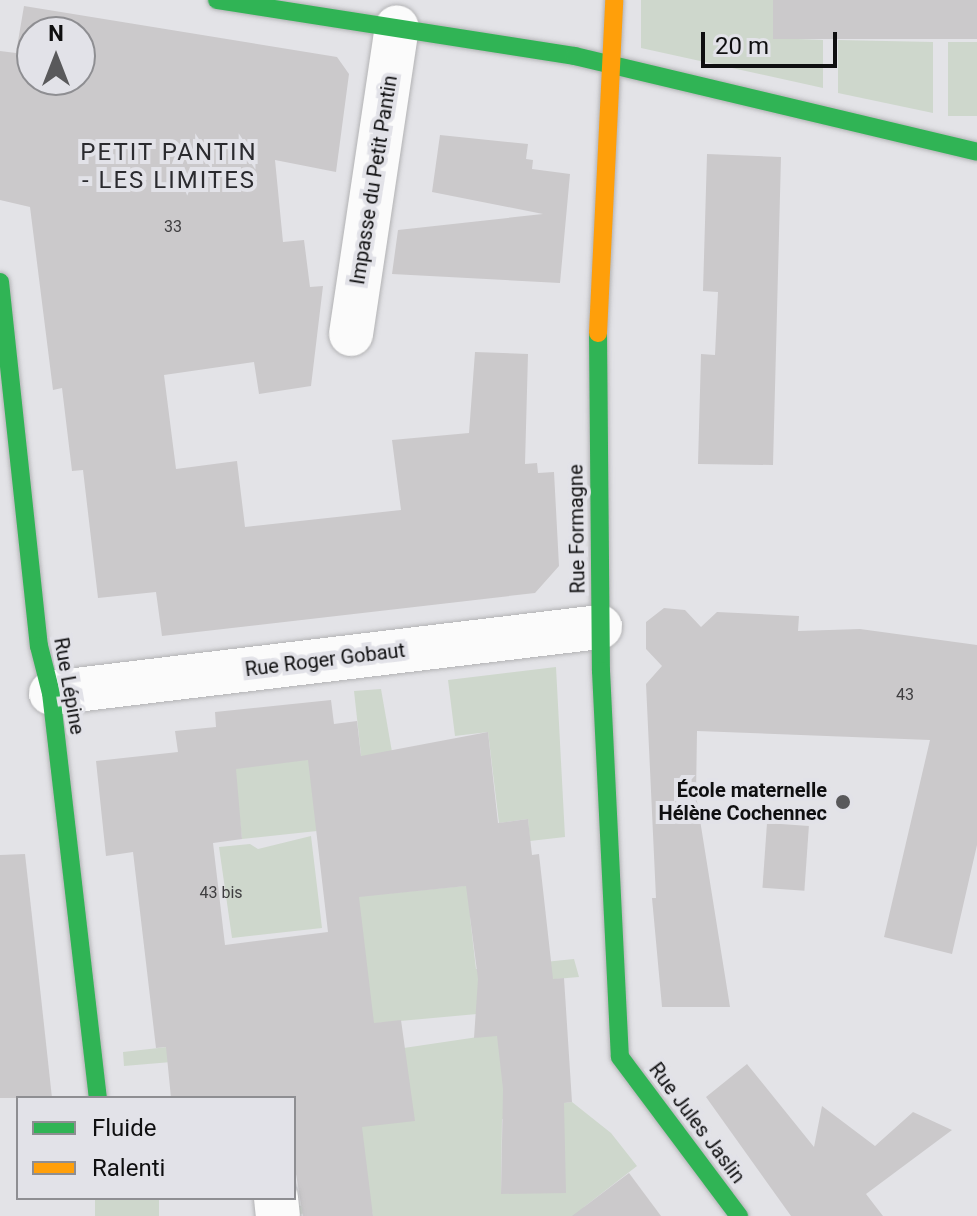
<!DOCTYPE html>
<meta charset="utf-8">
<style>
body{margin:0}
#map{position:relative;width:977px;height:1216px;overflow:hidden;background:#e3e3e7;font-family:Roboto,sans-serif}
div>[style]{position:absolute}
[style*='--x']{left:calc(var(--x)*1px);top:calc(var(--y)*1px);width:calc(var(--w)*1px);rotate:calc(var(--a)*1deg)}
.green>*{inset:0;background:#ced7cc;transform-origin:0 0}
.building>*{inset:0;background:#cbc9cb;transform-origin:0 0}
.roads{filter:drop-shadow(0 0 2px #b2b2b4) drop-shadow(0 0 2px #b2b2b4)}
.street>*{height:44px;margin:-22px;padding:0 22px;transform-origin:22px;border-radius:22px;background:#fbfbfb}
.fast>*{height:18px;margin:-9px;padding:0 9px;transform-origin:9px;border-radius:9px;background:#30b455}
.slow>*{height:18px;margin:-9px;padding:0 9px;transform-origin:9px;border-radius:9px;background:#ff9f0a}
.dots>*{width:22px;height:22px;translate:-50% -50%;box-sizing:border-box;border:4px solid #e2e2e8;border-radius:50%}
span{translate:-50% -50%;white-space:nowrap;text-align:center;line-height:1.15;-webkit-text-stroke:8px #e2e2e8;paint-order:stroke}
.number-label{font-size:16px;color:#3f3e40}
.number-label span{-webkit-text-stroke-width:0}
.street-label{font-size:20px;color:#0f0f10}
.poi-label{font-size:20px;color:#0f0f10;font-weight:700}
.right{translate:-100% -50%;text-align:right}
.quarter-label{font-size:24px;color:#2b2b2f;letter-spacing:2px}
.legend{position:absolute;left:16px;top:1096px;width:280px;height:104px;box-sizing:border-box;background:#e2e2e8;border:2px solid #8e8e92;margin:0;padding:10px 14px;list-style:none;font-size:24px;color:#0f0f10}
.legend li{display:flex;align-items:center;gap:16px;height:40px}
.legend b{width:40px;border:2px solid #8e8e92}
.north{position:absolute;left:16px;top:16px;width:80px;height:80px;box-sizing:border-box;background:#e2e2e8;border:2px solid #8e8e92;border-radius:50%;rotate:0deg;font-size:22px;font-weight:700;line-height:32px;text-align:center;color:#0f0f10}
.north::after{content:'';display:block;margin:auto;width:28px;height:36px;background:#59595b;clip-path:polygon(50% 0,100% 100%,50% 72%,0 100%)}
.scale{position:absolute;left:701px;top:32px;width:136px;height:36px;box-sizing:border-box;border:4px solid #0f0f10;border-top:0;padding-left:10px;font-size:24px;line-height:28px;white-space:nowrap;color:#0f0f10;-webkit-text-stroke:6px #e2e2e8;paint-order:stroke}
</style>
<div id="map">
<div class="green">
<div style="clip-path:polygon(641px 0,773px 0,773px 38px,823px 40px,823px 88px,641px 48px)"></div>
<div style="clip-path:polygon(838px 40px,933px 42px,933px 113px,838px 93px)"></div>
<div style="left:948px;top:42px;width:29px;height:74px"></div>
<div style="clip-path:polygon(556px 667px,565px 837px,530px 841px,528px 819px,499px 823px,488px 732px,455px 736px,448px 680px)"></div>
<div style="clip-path:polygon(381px 689px,392px 752px,362px 764px,354px 691px)"></div>
<div style="clip-path:polygon(307px 743px,317px 831px,242px 839px,234px 769px)"></div>
<div style="clip-path:polygon(311px 836px,322px 928px,232px 938px,219px 847px,250px 844px,258px 849px)"></div>
<div style="clip-path:polygon(474px 885px,502px 912px,470px 917px,476px 969px,574px 959px,579px 977px,544px 980px,477px 1014px,367px 1024px,342px 898px)"></div>
<div style="clip-path:polygon(evenodd,512px 1032px,506px 1109px,572px 1102px,611px 1133px,637px 1166px,584px 1207px,590px 1216px,373px 1216px,371px 1206px,300px 1214px,299px 1206px,370px 1196px,312px 1173px,294px 1175px,294px 1135px,344px 1079px,207px 1059px,124px 1066px,123px 1052px,265px 1036px,343px 1057px,512px 1032px,502px 1119px,564px 1119px,501px 1193px,502px 1119px)"></div>
<div style="left:95px;top:1198px;width:64px;height:18px"></div>
</div>
<div class="building">
<div style="left:773px;top:0;width:204px;height:39px"></div>
<div style="clip-path:polygon(evenodd,24px 6px,337px 57px,349px 74px,336px 172px,275px 160px,283px 242px,304px 240px,310px 287px,323px 286px,311px 386px,259px 394px,254px 362px,164px 375px,176px 469px,237px 461px,245px 527px,401px 510px,392px 440px,469px 433px,475px 352px,528px 354px,525px 464px,537px 463px,538px 473px,554px 472px,559px 566px,535px 593px,162px 636px,156px 592px,98px 598px,83px 470px,72px 471px,62px 388px,53px 390px,30px 207px,0 200px,0 51px,16px 53px,24px 6px,32px 32px,80px 32px,80px 80px,32px 80px,32px 32px)"></div>
<div style="clip-path:polygon(440px 135px,528px 144px,526px 159px,533px 160px,532px 169px,570px 174px,560px 283px,392px 274px,398px 230px,543px 214px,432px 192px)"></div>
<div style="clip-path:polygon(707px 154px,781px 157px,773px 465px,698px 464px,701px 354px,715px 355px,718px 292px,703px 291px)"></div>
<div style="clip-path:polygon(664px 608px,685px 610px,701px 627px,717px 612px,799px 616px,798px 631px,860px 629px,977px 645px,977px 845px,952px 954px,884px 937px,930px 740px,697px 731px,696px 795px,730px 1007px,662px 1007px,652px 898px,656px 898px,646px 684px,662px 666px,646px 649px,646px 622px)"></div>
<div style="clip-path:polygon(evenodd,331px 700px,334px 724px,357px 721px,361px 756px,488px 732px,498px 823px,528px 819px,532px 855px,539px 854px,553px 979px,564px 978px,572px 1102px,564px 1103px,566px 1193px,501px 1194px,503px 1089px,497px 1036px,474px 1038px,478px 979px,466px 886px,359px 897px,374px 1023px,401px 1020px,415px 1121px,362px 1127px,373px 1216px,303px 1216px,294px 1162px,294px 1098px,171px 1098px,166px 1047px,156px 1048px,133px 852px,106px 856px,96px 761px,178px 752px,175px 731px,216px 727px,215px 712px,331px 700px,308px 760px,328px 932px,225px 945px,213px 843px,242px 839px,236px 769px,308px 760px)"></div>
<div style="left:767px;top:823px;width:42px;height:65px;rotate:4deg"></div>
<div style="clip-path:polygon(25px 854px,39px 979px,52px 1098px,0 1098px,0 855px)"></div>
<div style="clip-path:polygon(747px 1064px,814px 1147px,822px 1106px,875px 1146px,913px 1112px,952px 1130px,866px 1194px,883px 1216px,791px 1216px,706px 1097px)"></div>
<div style="clip-path:polygon(629px 1173px,661px 1216px,572px 1216px)"></div>
</div>
<div class="roads">
<div class="street">
<div style="--x:351;--y:334;--w:310;--a:-81.5"></div>
<div style="--x:51;--y:693;--w:553;--a:-6.86"></div>
<div style="--x:276;--y:1198;--w:18;--a:84"></div>
</div>
<div class="fast">
<div style="--x:217;--y:0;--w:362;--a:8.9"></div>
<div style="--x:575;--y:56;--w:413;--a:13.4"></div>
<div style="--x:0;--y:282;--w:366;--a:83.9"></div>
<div style="--x:39;--y:646;--w:49;--a:75.7"></div>
<div style="--x:51;--y:693;--w:408;--a:83.4"></div>
<div style="--x:598;--y:333;--w:338;--a:89.5"></div>
<div style="--x:601;--y:671;--w:386;--a:87.2"></div>
<div style="--x:620;--y:1057;--w:199;--a:53.2"></div>
</div>
<div class="slow">
<div style="--x:598;--y:333;--w:333;--a:-87.2"></div>
</div>
</div>
<div class="dots">
<div style="left:843px;top:802px;background:#59595b"></div>
</div>
<div class="number-label">
<span style="left:173px;top:227px">33</span>
<span style="left:905px;top:695px">43</span>
<span style="left:221px;top:893px">43 bis</span>
</div>
<div class="street-label">
<span style="left:374px;top:180px;rotate:-81deg">Impasse du Petit Pantin</span>
<span style="left:577px;top:529px;rotate:-91deg">Rue Formagne</span>
<span style="left:325px;top:660px;rotate:-7deg">Rue Roger Gobaut</span>
<span style="left:69px;top:686px;rotate:80deg">Rue Lépine</span>
<span style="left:697px;top:1123px;rotate:53deg">Rue Jules Jaslin</span>
</div>
<div class="poi-label">
<span class="right" style="left:827px;top:802px">École maternelle<br>Hélène Cochennec</span>
</div>
<div class="quarter-label">
<span style="left:169px;top:167px">PETIT PANTIN<br>- LES LIMITES</span>
</div>
<ul class="legend">
<li><b style="height:10px;background:#30b455"></b>Fluide</li>
<li><b style="height:10px;background:#ff9f0a"></b>Ralenti</li>
</ul>
<div class="north">N</div>
<div class="scale">20 m</div>
</div>
